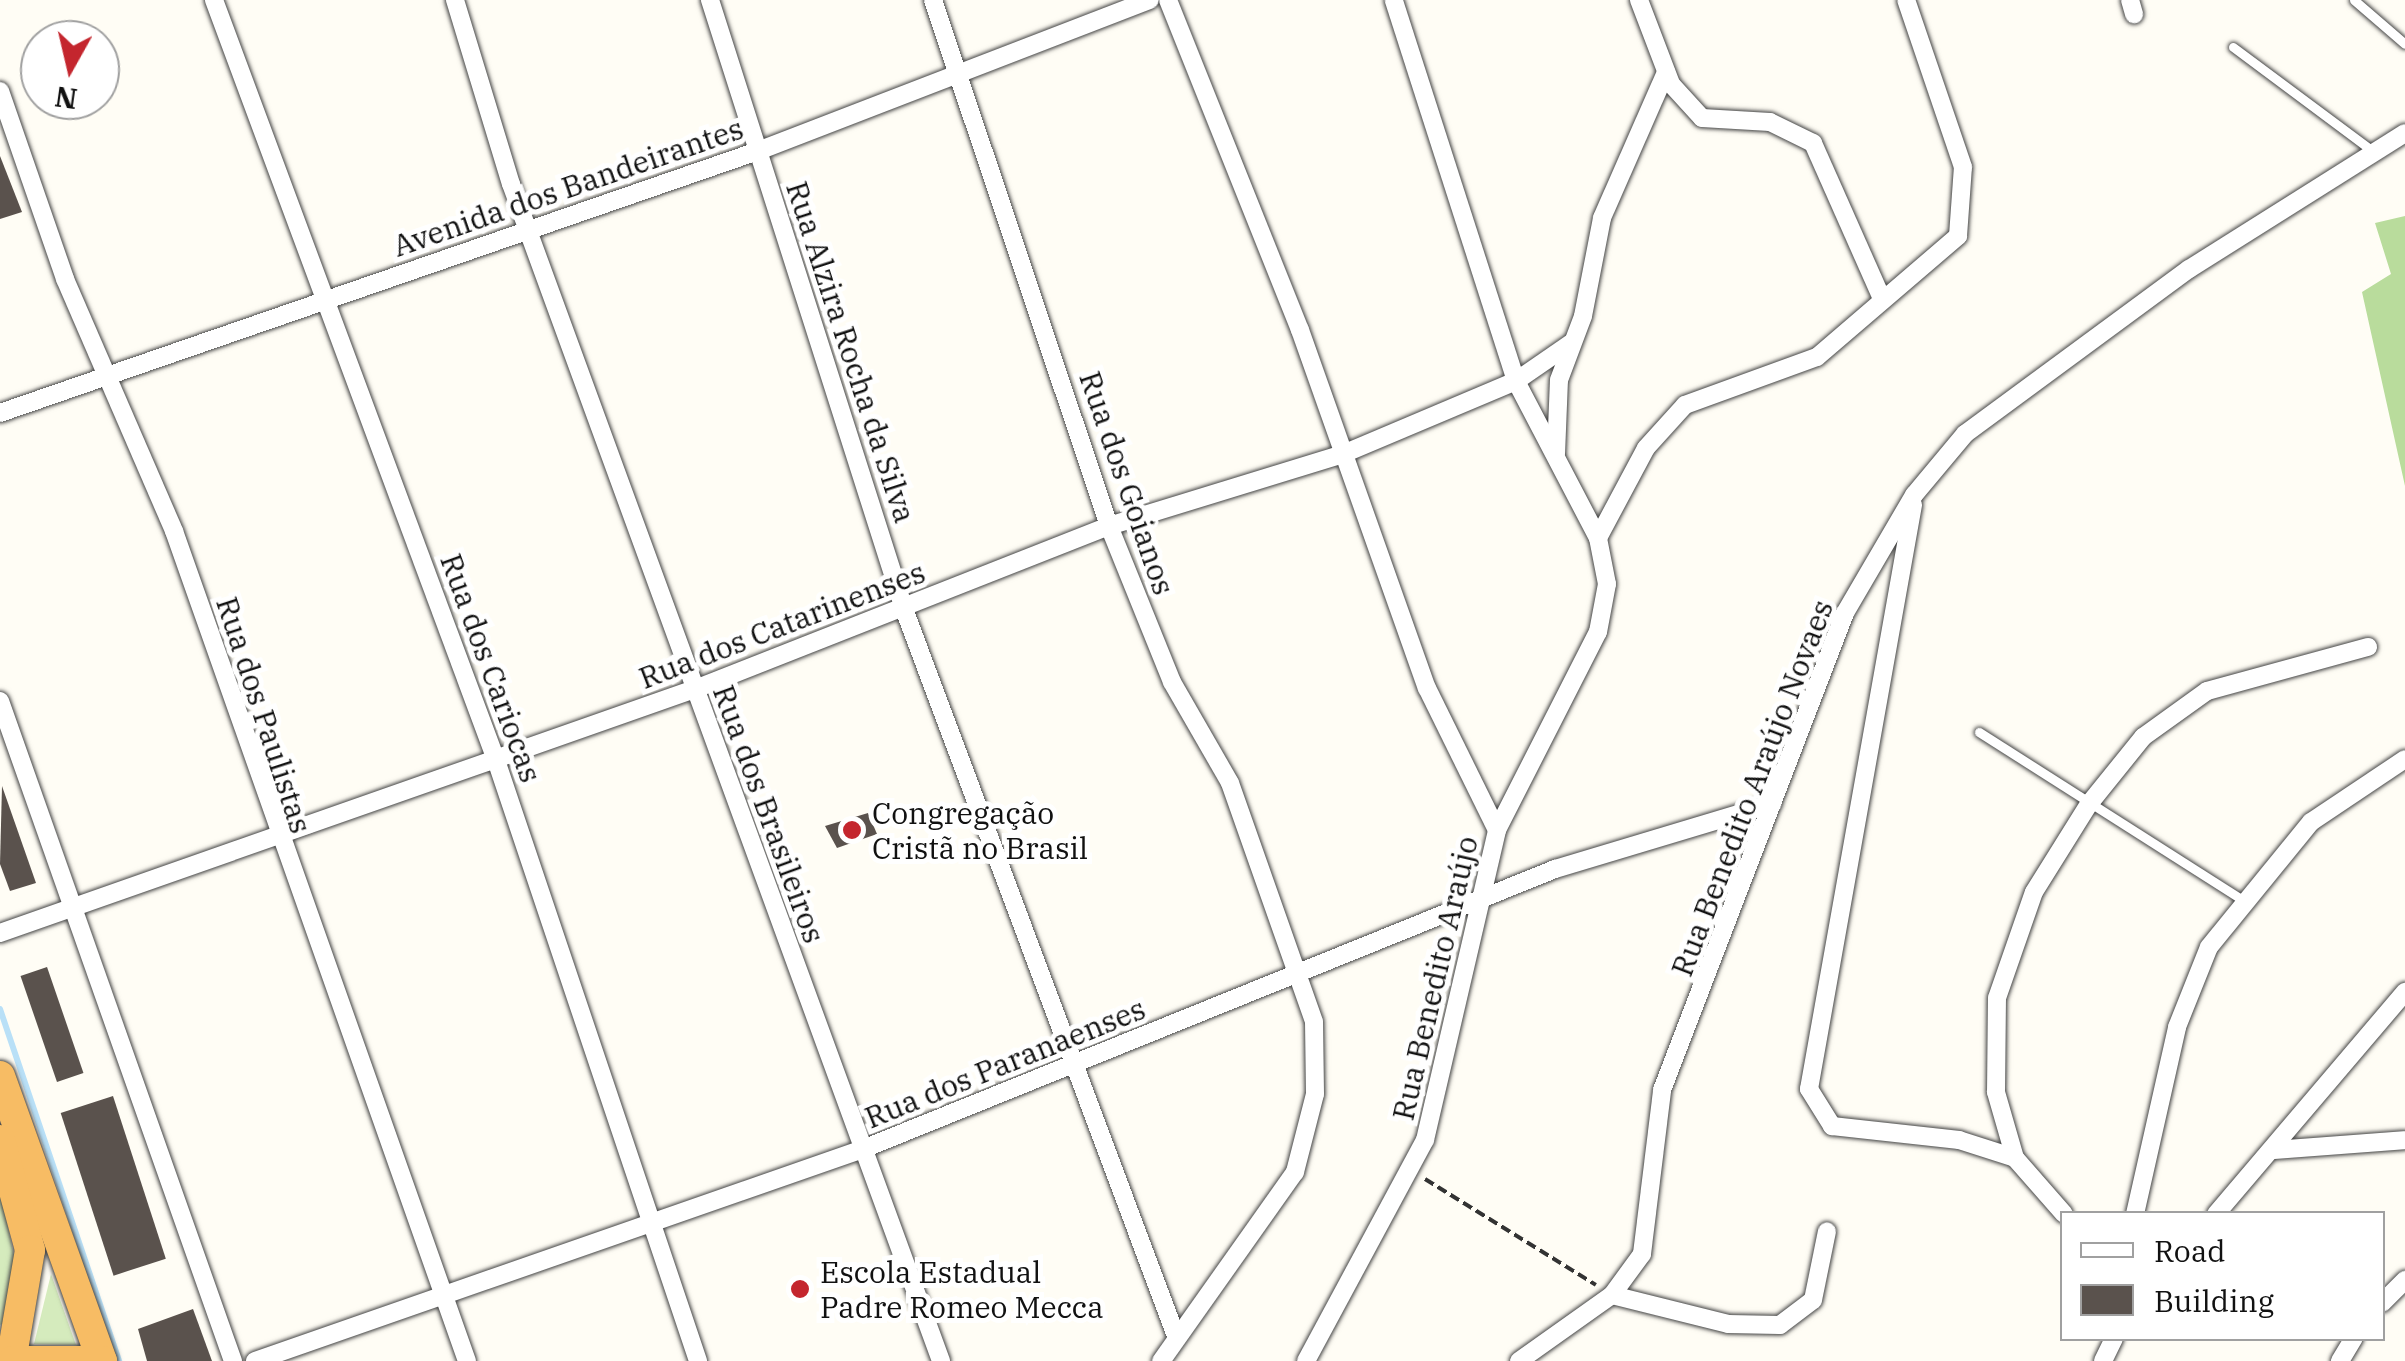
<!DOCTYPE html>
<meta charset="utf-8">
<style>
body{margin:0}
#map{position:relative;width:2405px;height:1361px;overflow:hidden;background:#fffdf5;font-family:"IBM Plex Serif",serif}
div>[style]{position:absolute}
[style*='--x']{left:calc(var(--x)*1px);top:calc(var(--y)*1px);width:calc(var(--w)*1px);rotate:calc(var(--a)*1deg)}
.green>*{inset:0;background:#d5ebbd}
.forest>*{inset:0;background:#b9dc9c}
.stream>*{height:6px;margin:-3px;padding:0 3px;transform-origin:3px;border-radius:3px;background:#b9e0f7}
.building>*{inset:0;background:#5a524d;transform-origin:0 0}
.path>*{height:4px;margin-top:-2px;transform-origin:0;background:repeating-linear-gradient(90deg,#333 0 10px,transparent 0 15px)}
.roads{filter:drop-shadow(0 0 2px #444) drop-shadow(0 0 2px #444)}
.service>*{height:9px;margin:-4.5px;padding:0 4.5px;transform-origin:4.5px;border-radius:4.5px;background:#fff}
.minor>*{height:18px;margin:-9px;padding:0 9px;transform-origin:9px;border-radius:9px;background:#fff}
.trunk>*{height:30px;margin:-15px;padding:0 15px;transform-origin:15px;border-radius:15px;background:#f7bc64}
.dots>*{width:28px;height:28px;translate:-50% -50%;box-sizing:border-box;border:5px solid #fff;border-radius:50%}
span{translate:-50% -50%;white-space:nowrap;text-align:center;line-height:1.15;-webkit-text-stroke:10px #fff;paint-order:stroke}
.street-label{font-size:30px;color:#111}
.poi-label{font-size:30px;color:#111}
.left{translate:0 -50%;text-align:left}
.legend{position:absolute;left:2060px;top:1211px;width:325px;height:130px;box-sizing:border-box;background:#fff;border:2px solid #a0a0a0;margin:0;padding:12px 18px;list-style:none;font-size:30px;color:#111}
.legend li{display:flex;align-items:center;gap:20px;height:50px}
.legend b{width:50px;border:2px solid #a0a0a0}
.north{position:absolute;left:20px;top:20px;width:100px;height:100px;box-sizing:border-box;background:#fff;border:2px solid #a0a0a0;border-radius:50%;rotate:188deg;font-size:28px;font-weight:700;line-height:40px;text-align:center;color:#111}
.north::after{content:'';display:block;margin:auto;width:35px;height:45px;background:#c4262e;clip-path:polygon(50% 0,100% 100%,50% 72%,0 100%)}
</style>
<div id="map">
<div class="green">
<div style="clip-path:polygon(0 1189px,14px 1256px,9px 1320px,0 1325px)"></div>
<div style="clip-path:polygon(51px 1274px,76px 1345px,34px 1344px)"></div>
</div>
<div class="forest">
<div style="clip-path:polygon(2405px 216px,2405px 486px,2362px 292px,2391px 274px,2375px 223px)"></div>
</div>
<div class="stream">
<div style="--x:0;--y:1009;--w:372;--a:71.3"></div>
</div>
<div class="building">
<div style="clip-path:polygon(0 156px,22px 212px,0 219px)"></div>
<div style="clip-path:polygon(2px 786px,36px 883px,10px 891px,0 864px)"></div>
<div style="clip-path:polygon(868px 813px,877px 834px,837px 848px,825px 826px)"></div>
<div style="left:47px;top:967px;width:112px;height:28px;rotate:71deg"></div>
<div style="left:113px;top:1096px;width:171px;height:55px;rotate:72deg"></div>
<div style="clip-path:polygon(193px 1309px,212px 1361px,147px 1361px,138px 1329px)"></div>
</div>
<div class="path">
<div style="--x:1425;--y:1179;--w:201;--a:31.8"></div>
</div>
<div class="roads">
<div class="service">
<div style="--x:2354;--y:0;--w:67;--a:40.8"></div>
<div style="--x:2233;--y:47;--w:176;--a:36.7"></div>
<div style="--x:1979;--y:732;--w:311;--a:32.5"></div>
</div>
<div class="minor">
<div style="--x:214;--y:0;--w:811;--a:69.64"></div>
<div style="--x:496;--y:760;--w:634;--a:71.42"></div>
<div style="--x:455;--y:0;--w:192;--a:73.1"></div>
<div style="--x:511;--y:184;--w:1253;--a:69.93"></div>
<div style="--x:710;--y:0;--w:639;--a:72.33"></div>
<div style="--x:904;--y:609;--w:776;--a:69.49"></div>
<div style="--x:933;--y:0;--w:555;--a:71.5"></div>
<div style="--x:1109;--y:526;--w:168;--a:68"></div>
<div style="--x:1172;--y:682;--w:116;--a:60.1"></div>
<div style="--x:1230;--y:783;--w:253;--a:70.6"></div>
<div style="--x:1314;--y:1022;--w:72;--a:89.2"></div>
<div style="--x:1315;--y:1094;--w:81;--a:104.4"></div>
<div style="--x:1295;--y:1172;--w:232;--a:125.3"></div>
<div style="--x:1168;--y:0;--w:355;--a:68.2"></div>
<div style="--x:1300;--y:330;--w:380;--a:70.5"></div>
<div style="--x:1427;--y:688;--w:158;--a:63.8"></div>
<div style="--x:1639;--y:0;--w:90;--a:69.1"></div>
<div style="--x:1671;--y:84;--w:46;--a:47.6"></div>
<div style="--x:1702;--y:118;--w:68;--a:3.4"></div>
<div style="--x:1770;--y:122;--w:48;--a:26"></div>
<div style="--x:1813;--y:143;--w:171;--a:66.1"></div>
<div style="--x:2130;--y:0;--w:15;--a:74"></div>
<div style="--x:0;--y:91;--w:199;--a:70.9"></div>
<div style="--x:65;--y:279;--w:275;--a:66.6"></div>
<div style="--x:174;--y:531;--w:880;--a:70.56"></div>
<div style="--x:0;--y:413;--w:802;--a:-19.07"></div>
<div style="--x:758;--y:151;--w:420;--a:-21.1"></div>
<div style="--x:1556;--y:454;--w:74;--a:-87.7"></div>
<div style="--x:1559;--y:380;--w:68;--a:-69.4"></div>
<div style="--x:1583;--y:316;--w:100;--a:-79"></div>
<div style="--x:1602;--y:218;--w:159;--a:-66.3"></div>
<div style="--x:1913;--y:505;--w:593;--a:100.1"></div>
<div style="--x:1809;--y:1089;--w:44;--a:58.1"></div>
<div style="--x:1832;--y:1126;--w:128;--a:6.3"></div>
<div style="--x:1959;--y:1140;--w:59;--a:17.8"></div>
<div style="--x:2015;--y:1158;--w:74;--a:48.8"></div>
<div style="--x:1598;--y:538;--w:102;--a:-61.9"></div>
<div style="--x:1646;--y:448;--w:58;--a:-47.8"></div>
<div style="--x:1685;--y:405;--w:140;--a:-20"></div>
<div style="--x:1817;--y:357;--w:186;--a:-40.6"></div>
<div style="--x:1958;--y:236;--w:69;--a:-85.9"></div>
<div style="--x:1963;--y:167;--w:176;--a:-108.8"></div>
<div style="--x:0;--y:701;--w:700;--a:70.56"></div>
<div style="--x:0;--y:933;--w:737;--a:-19.35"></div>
<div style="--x:695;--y:689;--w:445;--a:-21.5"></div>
<div style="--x:1109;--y:526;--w:245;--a:-17.1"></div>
<div style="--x:1343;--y:454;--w:188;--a:-22.9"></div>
<div style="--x:1516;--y:381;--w:67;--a:-34.6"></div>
<div style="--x:2273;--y:1150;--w:132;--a:-4.3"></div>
<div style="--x:2015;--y:1158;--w:69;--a:-106.1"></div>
<div style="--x:1996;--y:1092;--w:94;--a:-89.4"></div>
<div style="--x:1997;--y:998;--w:112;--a:-70.8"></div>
<div style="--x:2034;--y:892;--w:104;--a:-58"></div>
<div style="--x:2089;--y:804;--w:86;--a:-51.1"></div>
<div style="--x:2143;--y:737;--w:79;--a:-35.7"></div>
<div style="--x:2207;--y:691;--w:167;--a:-15.3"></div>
<div style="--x:2135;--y:1214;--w:192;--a:-77.3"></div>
<div style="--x:2177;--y:1027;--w:86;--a:-68.2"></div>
<div style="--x:2209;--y:947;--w:161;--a:-50.8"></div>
<div style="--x:2311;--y:822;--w:113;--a:-33.8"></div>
<div style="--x:2216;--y:1214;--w:292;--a:-49.6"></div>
<div style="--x:1612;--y:1295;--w:120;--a:14"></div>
<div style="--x:1728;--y:1324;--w:52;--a:1.1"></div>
<div style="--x:1780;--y:1325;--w:41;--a:-37.1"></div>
<div style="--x:1813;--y:1300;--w:70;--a:-78.5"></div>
<div style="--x:2382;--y:1303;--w:33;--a:-45"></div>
<div style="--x:255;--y:1361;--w:644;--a:-19.22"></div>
<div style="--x:863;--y:1149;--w:747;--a:-22.03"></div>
<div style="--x:1555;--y:869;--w:227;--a:-16.7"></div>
<div style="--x:1306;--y:1361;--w:251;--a:-61.7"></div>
<div style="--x:1425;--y:1140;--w:318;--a:-76.9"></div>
<div style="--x:1497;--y:830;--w:222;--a:-63"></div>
<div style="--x:1598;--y:632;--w:49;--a:-79.4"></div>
<div style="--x:1607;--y:584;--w:47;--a:-101.1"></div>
<div style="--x:1598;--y:538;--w:177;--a:-117.6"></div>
<div style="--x:1516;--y:381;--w:400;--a:-107.8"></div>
<div style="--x:1519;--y:1361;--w:114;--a:-35.4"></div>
<div style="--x:1612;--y:1295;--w:51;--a:-53.8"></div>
<div style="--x:1642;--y:1254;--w:165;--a:-83"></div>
<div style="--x:1662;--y:1090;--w:511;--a:-69.01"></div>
<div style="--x:1845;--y:613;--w:137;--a:-59.7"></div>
<div style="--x:1914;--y:495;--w:80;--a:-50.1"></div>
<div style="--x:1965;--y:434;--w:278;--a:-36.4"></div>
<div style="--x:2189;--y:269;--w:255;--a:-32.2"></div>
<div style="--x:2103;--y:1361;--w:25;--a:-64"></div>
<div style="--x:2340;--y:1361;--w:27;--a:-59"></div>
</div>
<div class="trunk">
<div style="--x:0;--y:1076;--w:303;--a:70.3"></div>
<div style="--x:0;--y:1140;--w:114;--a:74.7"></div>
<div style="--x:30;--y:1250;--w:113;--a:99.7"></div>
<div style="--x:13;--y:1361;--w:89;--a:0"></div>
</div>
</div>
<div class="dots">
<div style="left:852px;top:830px;background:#c4262e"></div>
<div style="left:800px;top:1289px;background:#c4262e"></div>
</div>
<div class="street-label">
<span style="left:568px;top:187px;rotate:-19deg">Avenida dos Bandeirantes</span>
<span style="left:851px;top:352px;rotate:72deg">Rua Alzira Rocha da Silva</span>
<span style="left:1127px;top:483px;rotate:71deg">Rua dos Goianos</span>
<span style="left:782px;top:625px;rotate:-21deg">Rua dos Catarinenses</span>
<span style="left:491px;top:668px;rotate:70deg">Rua dos Cariocas</span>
<span style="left:264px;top:715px;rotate:72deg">Rua dos Paulistas</span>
<span style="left:1752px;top:788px;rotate:-69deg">Rua Benedito Araújo Novaes</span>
<span style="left:769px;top:814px;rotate:70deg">Rua dos Brasileiros</span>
<span style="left:1435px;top:978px;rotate:-77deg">Rua Benedito Araújo</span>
<span style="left:1005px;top:1063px;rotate:-22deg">Rua dos Paranaenses</span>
</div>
<div class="poi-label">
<span class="left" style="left:872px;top:830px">Congregação<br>Cristã no Brasil</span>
<span class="left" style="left:820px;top:1289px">Escola Estadual<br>Padre Romeo Mecca</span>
</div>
<ul class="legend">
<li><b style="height:12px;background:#fff"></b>Road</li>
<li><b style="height:28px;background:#5a524d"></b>Building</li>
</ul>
<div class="north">N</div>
</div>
